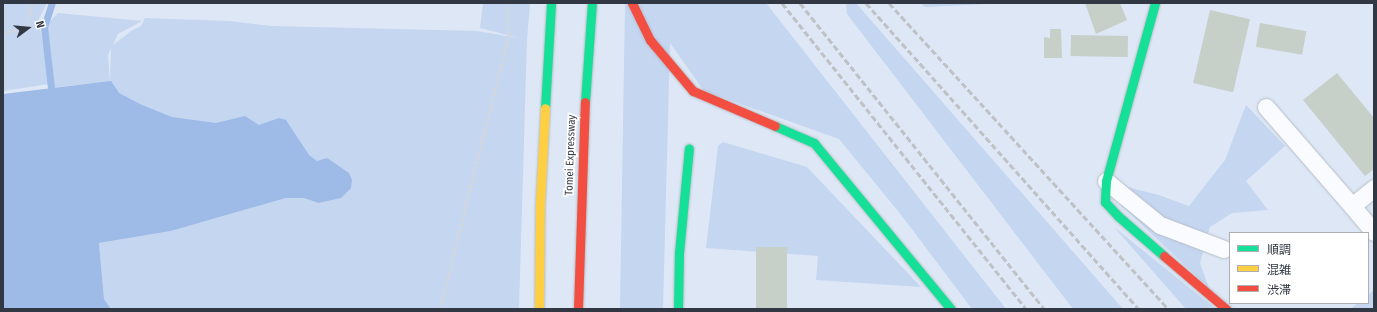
<!DOCTYPE html>
<meta charset="utf-8">
<style>
body{margin:0}
#map{position:relative;width:1377px;height:312px;overflow:hidden;background:#dee7f5;font-family:"Fira Sans Condensed","Noto Sans JP",sans-serif}
div>[style]{position:absolute}
[style*='--x']{left:calc(var(--x)*1px);top:calc(var(--y)*1px);width:calc(var(--w)*1px);rotate:calc(var(--a)*1deg)}
.green>*{inset:0;background:#c5d6f1}
.water>*{inset:0;background:#9ebae6}
.stream>*{height:7px;margin:-3.5px;padding:0 3.5px;transform-origin:3.5px;border-radius:3.5px;background:#9ebae6}
.building>*{inset:0;background:#c6cfc8;transform-origin:0 0}
.path>*{height:2.5px;margin-top:-1.25px;transform-origin:0;background:repeating-linear-gradient(90deg,#d3d6da 0 3px,transparent 0 5px)}
.roads{filter:drop-shadow(0 0 1px #b6bec8) drop-shadow(0 0 1px #b6bec8)}
.street>*{height:17px;margin:-8.5px;padding:0 8.5px;transform-origin:8.5px;border-radius:8.5px;background:#fafbfe}
.fast>*{height:9px;margin:-4.5px;padding:0 4.5px;transform-origin:4.5px;border-radius:4.5px;background:#16e098}
.slow>*{height:9px;margin:-4.5px;padding:0 4.5px;transform-origin:4.5px;border-radius:4.5px;background:#ffcf43}
.jam>*{height:9px;margin:-4.5px;padding:0 4.5px;transform-origin:4.5px;border-radius:4.5px;background:#f24e42}
.rail>*{height:3px;margin-top:-1.5px;transform-origin:0;background:repeating-linear-gradient(90deg,#bfc2c5 0 6px,transparent 0 9px)}
span{translate:-50% -50%;white-space:nowrap;text-align:center;line-height:1.15;-webkit-text-stroke:3.5px #fff;paint-order:stroke}
.street-label{font-size:11px;color:#323843}
.frame{position:absolute;inset:0;border:4px solid #323843;pointer-events:none}
.legend{position:absolute;left:1229px;top:232px;width:140px;height:72px;box-sizing:border-box;background:#fff;border:1px solid #adafb4;margin:0;padding:5px 7px;list-style:none;font-size:12px;color:#323843}
.legend li{display:flex;align-items:center;gap:8px;height:20px}
.legend b{width:20px;border:1px solid #adafb4}
.north{position:absolute;left:8px;top:8px;width:40px;height:40px;-webkit-text-stroke:3px #fff;paint-order:stroke;rotate:74deg;font-size:11px;font-weight:700;line-height:16px;text-align:center;color:#323843}
.north::after{content:'';display:block;margin:auto;width:14px;height:18px;background:#323843;clip-path:polygon(50% 0,100% 100%,50% 72%,0 100%)}
</style>
<div id="map">
<div class="green">
<div style="clip-path:polygon(3px 3px,47px 3px,39px 19px,49px 84px,3px 91px)"></div>
<div style="clip-path:polygon(evenodd,483px 3px,530px 3px,527px 40px,519px 309px,111px 309px,104px 299px,99px 243px,171px 231px,286px 198px,304px 198px,318px 203px,206px 137px,75px 85px,51px 88px,44px 27px,58px 13px,142px 21px,118px 34px,113px 45px,131px 31px,141px 26px,145px 18px,229px 21px,272px 26px,477px 31px,519px 38px,480px 28px,483px 3px,111px 48px,110px 83px,108px 55px,111px 48px)"></div>
<div style="clip-path:polygon(625px 3px,766px 3px,1006px 309px,972px 309px,902px 216px,839px 139px,704px 91px,670px 43px,663px 309px,620px 309px)"></div>
<div style="clip-path:polygon(846px 3px,856px 3px,1123px 309px,1073px 309px,847px 14px)"></div>
<div style="clip-path:polygon(920px 3px,1008px 3px,925px 7px)"></div>
<div style="clip-path:polygon(1246px 105px,1285px 146px,1246px 181px,1268px 210px,1232px 213px,1210px 227px,1200px 263px,1209px 288px,1121px 205px,1123px 186px,1159px 195px,1189px 206px,1225px 160px)"></div>
<div style="clip-path:polygon(723px 142px,807px 167px,921px 287px,816px 280px,818px 256px,706px 248px,718px 146px)"></div>
<div style="clip-path:polygon(1114px 227px,1216px 309px,1186px 309px)"></div>
<div style="clip-path:polygon(1374px 290px,1374px 309px,1350px 309px,1358px 303px,1368px 303px,1368px 295px)"></div>
</div>
<div class="water">
<div style="clip-path:polygon(111px 81px,119px 93px,142px 105px,172px 117px,216px 123px,245px 116px,259px 125px,279px 118px,286px 120px,309px 155px,317px 161px,327px 158px,349px 173px,352px 180px,351px 188px,341px 198px,318px 203px,304px 198px,286px 198px,171px 231px,99px 243px,104px 299px,111px 309px,3px 309px,3px 94px)"></div>
</div>
<div class="stream">
<div style="--x:51;--y:88;--w:61;--a:-96.5"></div>
<div style="--x:44;--y:27;--w:25;--a:-72"></div>
</div>
<div class="building">
<div style="clip-path:polygon(1085px 3px,1120px 3px,1127px 20px,1096px 34px)"></div>
<div style="left:1210px;top:10px;width:41px;height:75px;rotate:13deg"></div>
<div style="left:1260px;top:23px;width:47px;height:24px;rotate:10deg"></div>
<div style="clip-path:polygon(1050px 29px,1061px 29px,1062px 58px,1044px 58px,1044px 37px,1050px 38px)"></div>
<div style="left:1071px;top:35px;width:57px;height:21px;rotate:1deg"></div>
<div style="clip-path:polygon(1337px 73px,1374px 118px,1374px 169px,1365px 176px,1303px 100px)"></div>
<div style="left:756px;top:247px;width:31px;height:62px"></div>
</div>
<div class="path">
<div style="--x:3;--y:34;--w:24;--a:-19"></div>
<div style="--x:26;--y:26;--w:24;--a:-75"></div>
<div style="--x:440;--y:309;--w:283;--a:-75.9"></div>
<div style="--x:509;--y:35;--w:32;--a:-94"></div>
</div>
<div class="roads">
<div class="street">
<div style="--x:1266;--y:107;--w:131;--a:49"></div>
<div style="--x:1106;--y:181;--w:70;--a:39.2"></div>
<div style="--x:1160;--y:225;--w:68;--a:20.6"></div>
<div style="--x:1374;--y:188;--w:28;--a:141"></div>
<div style="--x:1352;--y:206;--w:34;--a:50"></div>
</div>
<div class="fast">
<div style="--x:1155;--y:3;--w:185;--a:105.4"></div>
<div style="--x:1106;--y:181;--w:21;--a:93"></div>
<div style="--x:1105;--y:202;--w:19;--a:47"></div>
<div style="--x:1118;--y:216;--w:61;--a:41"></div>
<div style="--x:585;--y:102;--w:99;--a:-86"></div>
<div style="--x:545;--y:108;--w:105;--a:-86.7"></div>
<div style="--x:775;--y:126;--w:43;--a:23.6"></div>
<div style="--x:814;--y:143;--w:215;--a:50.5"></div>
<div style="--x:678;--y:309;--w:56;--a:-89"></div>
<div style="--x:679;--y:253;--w:105;--a:-84.6"></div>
</div>
<div class="slow">
<div style="--x:539;--y:309;--w:106;--a:-89.5"></div>
<div style="--x:540;--y:203;--w:95;--a:-87"></div>
</div>
<div class="jam">
<div style="--x:632;--y:3;--w:41;--a:64.1"></div>
<div style="--x:650;--y:40;--w:67;--a:49.9"></div>
<div style="--x:693;--y:91;--w:89;--a:23.1"></div>
<div style="--x:1164;--y:256;--w:82;--a:40.5"></div>
<div style="--x:578;--y:309;--w:207;--a:-88.1"></div>
</div>
</div>
<div class="rail">
<div style="--x:782;--y:3;--w:391;--a:51.4"></div>
<div style="--x:800;--y:3;--w:391;--a:51.4"></div>
<div style="--x:866;--y:3;--w:410;--a:48.3"></div>
<div style="--x:889;--y:3;--w:414;--a:47.6"></div>
</div>
<div class="street-label">
<span style="left:571px;top:155px;rotate:-88deg">Tomei Expressway</span>
</div>
<div class="frame"></div>
<ul class="legend">
<li><b style="height:5px;background:#16e098"></b>順調</li>
<li><b style="height:5px;background:#ffcf43"></b>混雑</li>
<li><b style="height:5px;background:#f24e42"></b>渋滞</li>
</ul>
<div class="north">N</div>
</div>
